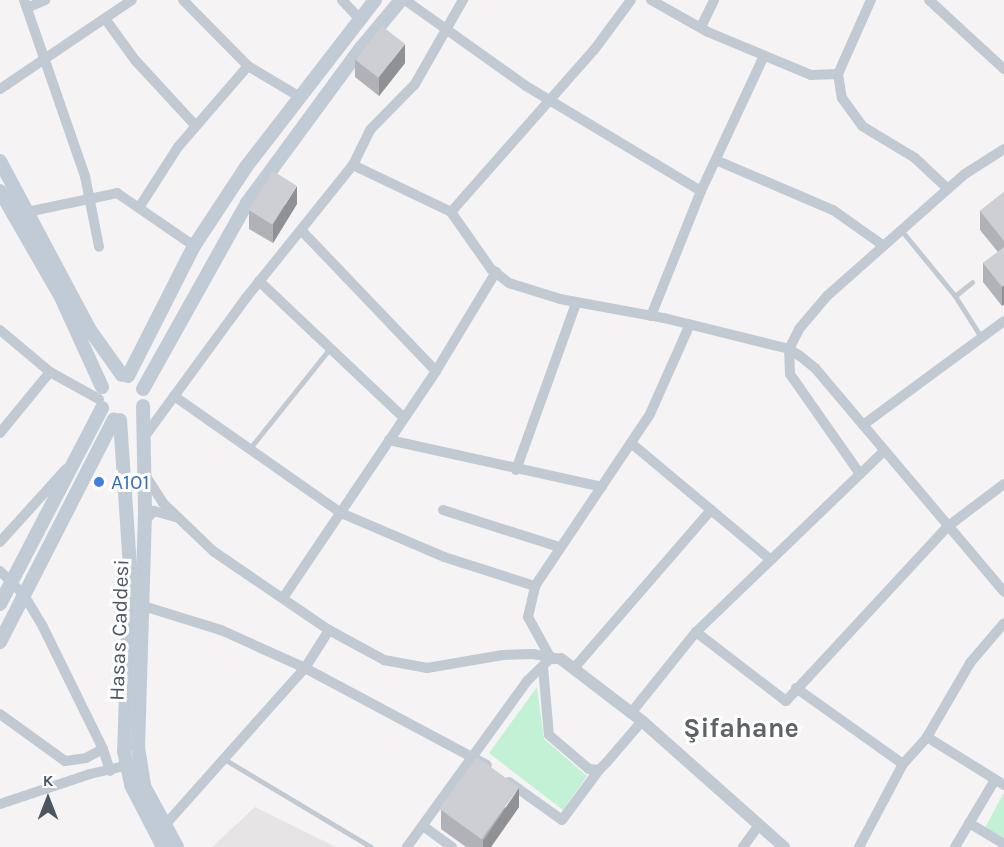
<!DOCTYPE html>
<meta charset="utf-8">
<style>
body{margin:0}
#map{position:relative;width:1004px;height:847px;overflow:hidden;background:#f5f3f3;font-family:Karla,sans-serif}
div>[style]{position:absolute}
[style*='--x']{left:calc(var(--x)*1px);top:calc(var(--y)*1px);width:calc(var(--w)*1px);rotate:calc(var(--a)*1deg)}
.education>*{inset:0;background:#e6e4e5}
.green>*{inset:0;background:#c3f1d5}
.service>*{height:5px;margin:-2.5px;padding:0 2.5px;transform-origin:2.5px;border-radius:2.5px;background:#c1cad2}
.minor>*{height:10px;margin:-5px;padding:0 5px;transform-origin:5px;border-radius:5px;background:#c1cad2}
.tertiary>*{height:12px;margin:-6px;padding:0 6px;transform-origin:6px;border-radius:6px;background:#c1cad2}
.secondary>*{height:14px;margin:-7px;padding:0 7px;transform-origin:7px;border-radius:7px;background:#c1cbd6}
.wall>*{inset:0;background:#b0b2b7}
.shaded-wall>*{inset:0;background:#909195}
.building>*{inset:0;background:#cdcfd5;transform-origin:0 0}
.dots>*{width:16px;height:16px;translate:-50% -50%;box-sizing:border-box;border:3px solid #fff;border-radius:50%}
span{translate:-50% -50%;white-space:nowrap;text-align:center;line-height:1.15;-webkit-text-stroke:6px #fff;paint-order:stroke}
.shop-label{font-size:21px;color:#366cbe}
.left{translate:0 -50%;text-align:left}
.street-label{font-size:21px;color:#4a5661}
.district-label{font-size:27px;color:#5f6368;font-weight:700}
.north{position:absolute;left:18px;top:769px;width:60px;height:60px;-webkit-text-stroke:4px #fff;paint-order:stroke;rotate:0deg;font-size:16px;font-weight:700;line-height:24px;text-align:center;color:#4a5661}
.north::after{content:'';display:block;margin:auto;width:21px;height:27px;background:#4a5661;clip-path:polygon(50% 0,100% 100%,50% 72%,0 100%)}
</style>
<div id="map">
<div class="education">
<div style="clip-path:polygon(255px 807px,336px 847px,212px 847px)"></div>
</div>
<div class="green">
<div style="clip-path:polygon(537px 687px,544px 739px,587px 776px,563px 810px,489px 753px)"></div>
<div style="clip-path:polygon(1003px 794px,1004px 794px,1004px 839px,985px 828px)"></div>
</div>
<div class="service">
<div style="--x:901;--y:230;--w:85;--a:50.7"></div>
<div style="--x:955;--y:296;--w:49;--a:57.6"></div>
<div style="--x:955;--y:296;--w:22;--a:-39"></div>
<div style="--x:250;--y:448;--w:128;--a:-51.3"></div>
<div style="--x:224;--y:759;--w:171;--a:30.9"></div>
</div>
<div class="minor">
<div style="--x:24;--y:0;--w:186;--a:70.9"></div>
<div style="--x:85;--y:176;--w:72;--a:78.8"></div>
<div style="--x:183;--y:0;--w:93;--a:45.4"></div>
<div style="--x:248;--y:66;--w:61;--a:30.8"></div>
<div style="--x:342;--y:0;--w:26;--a:47"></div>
<div style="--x:405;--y:0;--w:148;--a:35.4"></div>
<div style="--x:526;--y:86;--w:204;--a:31"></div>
<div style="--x:651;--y:0;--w:65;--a:29.3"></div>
<div style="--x:708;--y:32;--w:112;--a:22.7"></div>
<div style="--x:811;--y:75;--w:27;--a:-2"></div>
<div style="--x:838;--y:74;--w:81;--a:-66"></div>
<div style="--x:929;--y:0;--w:102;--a:42.6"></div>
<div style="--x:27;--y:8;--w:20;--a:-24"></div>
<div style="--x:106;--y:20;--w:49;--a:54.1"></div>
<div style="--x:135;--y:60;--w:90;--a:47.3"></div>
<div style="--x:701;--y:27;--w:30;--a:-64"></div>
<div style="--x:838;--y:74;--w:24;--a:81"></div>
<div style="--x:842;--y:98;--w:34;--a:54"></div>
<div style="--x:862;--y:126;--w:62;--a:31.1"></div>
<div style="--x:915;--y:158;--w:45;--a:43.2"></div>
<div style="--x:0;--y:89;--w:159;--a:-34"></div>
<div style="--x:718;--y:161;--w:125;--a:23.1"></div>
<div style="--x:833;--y:210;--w:62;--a:35.2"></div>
<div style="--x:353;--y:165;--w:109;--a:25.6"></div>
<div style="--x:451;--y:212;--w:70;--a:54.9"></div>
<div style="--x:491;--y:269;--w:23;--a:38"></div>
<div style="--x:509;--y:283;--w:53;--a:17.4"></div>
<div style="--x:560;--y:299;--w:106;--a:10.4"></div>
<div style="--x:664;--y:318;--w:129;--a:13.9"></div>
<div style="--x:789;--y:349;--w:13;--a:32"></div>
<div style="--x:800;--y:356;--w:19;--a:39"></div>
<div style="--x:815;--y:368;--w:293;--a:49.8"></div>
<div style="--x:140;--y:206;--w:70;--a:-57.2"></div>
<div style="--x:178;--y:147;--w:107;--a:-49.2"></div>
<div style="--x:27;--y:212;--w:92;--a:-11.9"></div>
<div style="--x:117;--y:193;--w:93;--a:34.5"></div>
<div style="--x:451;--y:212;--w:216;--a:-48.6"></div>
<div style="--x:594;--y:50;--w:62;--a:-53.5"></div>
<div style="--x:302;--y:231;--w:194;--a:46.3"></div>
<div style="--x:259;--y:281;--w:199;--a:43.4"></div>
<div style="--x:651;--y:316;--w:135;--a:-68.2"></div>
<div style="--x:701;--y:191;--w:149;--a:-65"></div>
<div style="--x:0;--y:330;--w:65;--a:40"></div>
<div style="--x:50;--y:372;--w:56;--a:28.9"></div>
<div style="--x:174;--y:396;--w:204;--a:35"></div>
<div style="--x:341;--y:513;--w:112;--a:23.1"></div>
<div style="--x:444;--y:557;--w:96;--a:17.7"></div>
<div style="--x:863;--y:425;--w:175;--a:-36.4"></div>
<div style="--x:0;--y:433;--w:79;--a:-50.7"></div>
<div style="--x:142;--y:440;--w:176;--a:-53.8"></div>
<div style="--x:246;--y:298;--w:171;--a:-51.2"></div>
<div style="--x:353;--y:165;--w:39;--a:-64"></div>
<div style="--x:370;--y:130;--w:64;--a:-45.6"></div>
<div style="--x:415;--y:84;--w:97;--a:-60.3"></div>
<div style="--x:389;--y:440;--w:218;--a:12.4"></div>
<div style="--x:631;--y:443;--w:182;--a:39.9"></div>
<div style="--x:516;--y:470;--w:177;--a:-70.2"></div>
<div style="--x:860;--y:474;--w:122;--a:-125"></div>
<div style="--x:790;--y:374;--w:25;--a:-92"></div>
<div style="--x:789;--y:349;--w:22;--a:-63"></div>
<div style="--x:799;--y:329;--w:43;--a:-49.7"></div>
<div style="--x:827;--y:296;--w:184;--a:-41.5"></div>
<div style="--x:965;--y:174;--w:46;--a:-32.7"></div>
<div style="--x:145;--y:475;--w:33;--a:57"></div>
<div style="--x:163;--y:503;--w:69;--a:43.8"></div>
<div style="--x:213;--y:551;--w:140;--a:34.3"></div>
<div style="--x:329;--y:630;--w:63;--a:28.6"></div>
<div style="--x:384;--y:660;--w:44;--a:10.5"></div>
<div style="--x:427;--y:668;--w:77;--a:-9.7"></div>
<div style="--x:503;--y:655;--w:30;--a:-2"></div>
<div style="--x:533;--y:654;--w:28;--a:10"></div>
<div style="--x:443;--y:510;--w:122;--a:17.7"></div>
<div style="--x:144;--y:522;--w:15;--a:-48"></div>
<div style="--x:154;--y:511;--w:22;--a:16"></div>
<div style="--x:0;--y:542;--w:98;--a:-47.9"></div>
<div style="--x:0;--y:571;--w:34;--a:45"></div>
<div style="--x:24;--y:595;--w:37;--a:59"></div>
<div style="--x:43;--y:627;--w:136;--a:63.8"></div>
<div style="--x:103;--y:749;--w:23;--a:72"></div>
<div style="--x:283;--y:598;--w:274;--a:-56"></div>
<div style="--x:436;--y:371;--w:116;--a:-58.8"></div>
<div style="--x:140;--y:605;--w:85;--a:17.2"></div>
<div style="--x:221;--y:630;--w:92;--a:24.3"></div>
<div style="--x:305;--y:668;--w:206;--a:28.1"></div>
<div style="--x:696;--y:632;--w:113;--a:37.5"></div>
<div style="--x:786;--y:701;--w:237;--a:-47.2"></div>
<div style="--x:947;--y:527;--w:71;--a:-37"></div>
<div style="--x:550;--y:657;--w:46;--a:-118.8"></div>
<div style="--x:528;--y:617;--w:32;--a:-77"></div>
<div style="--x:535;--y:586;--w:207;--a:-56.2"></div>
<div style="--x:650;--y:414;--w:98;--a:-66"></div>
<div style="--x:543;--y:667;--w:68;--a:85"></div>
<div style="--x:549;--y:735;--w:52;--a:40.4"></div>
<div style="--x:589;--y:769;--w:10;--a:6"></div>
<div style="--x:599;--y:770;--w:11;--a:-45"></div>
<div style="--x:607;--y:762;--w:54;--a:-49.5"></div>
<div style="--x:575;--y:667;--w:208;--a:-49.1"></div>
<div style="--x:796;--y:688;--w:131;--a:35.4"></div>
<div style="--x:631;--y:713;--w:104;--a:-51.3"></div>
<div style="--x:696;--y:632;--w:261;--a:-43.9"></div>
<div style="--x:0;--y:714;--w:80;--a:35.9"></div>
<div style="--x:65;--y:761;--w:21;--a:-8"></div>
<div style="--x:86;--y:758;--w:19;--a:-28"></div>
<div style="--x:927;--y:737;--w:91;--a:31.9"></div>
<div style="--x:509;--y:782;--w:65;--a:35.6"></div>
<div style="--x:562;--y:820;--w:62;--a:-53.5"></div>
<div style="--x:0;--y:804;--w:95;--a:-18.4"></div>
<div style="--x:90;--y:774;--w:37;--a:-13"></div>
<div style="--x:969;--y:823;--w:41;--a:31"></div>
<div style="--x:165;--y:825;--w:210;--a:-48.3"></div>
<div style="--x:305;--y:668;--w:45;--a:-57.7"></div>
<div style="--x:423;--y:826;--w:36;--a:36"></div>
<div style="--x:407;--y:847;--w:205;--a:-54.1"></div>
<div style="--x:527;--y:681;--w:32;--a:-44"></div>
<div style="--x:550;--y:659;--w:8;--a:0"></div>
<div style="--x:743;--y:847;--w:27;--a:-54"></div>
<div style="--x:859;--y:847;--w:94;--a:-62.1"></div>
<div style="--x:903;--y:764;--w:36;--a:-48"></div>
<div style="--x:927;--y:737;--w:86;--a:-59.8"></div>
<div style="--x:970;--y:663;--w:52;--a:-49.6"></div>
<div style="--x:955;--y:847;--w:78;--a:-59.2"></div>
</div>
<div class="tertiary">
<div style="--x:561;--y:659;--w:102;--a:37.4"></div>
<div style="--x:642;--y:721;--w:190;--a:41.6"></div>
</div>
<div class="secondary">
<div style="--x:0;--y:161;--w:191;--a:62"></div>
<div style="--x:90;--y:330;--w:55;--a:54.6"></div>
<div style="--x:0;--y:191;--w:122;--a:60.1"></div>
<div style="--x:61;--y:297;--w:99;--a:65.5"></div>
<div style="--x:128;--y:376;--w:146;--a:-63.1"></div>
<div style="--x:194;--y:246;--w:95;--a:-56.6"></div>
<div style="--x:246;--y:167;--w:211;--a:-52.3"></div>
<div style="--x:143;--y:389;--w:213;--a:-60.8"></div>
<div style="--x:247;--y:203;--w:192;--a:-53.7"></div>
<div style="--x:361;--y:48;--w:62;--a:-50.2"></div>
<div style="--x:143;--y:406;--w:107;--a:88.9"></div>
<div style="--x:145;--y:513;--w:234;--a:91.7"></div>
<div style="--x:138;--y:747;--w:39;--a:81"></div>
<div style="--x:144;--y:786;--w:69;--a:61.6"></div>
<div style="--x:120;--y:420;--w:145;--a:86.1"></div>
<div style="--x:130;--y:565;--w:186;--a:91.8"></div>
<div style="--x:124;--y:751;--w:35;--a:78"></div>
<div style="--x:131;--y:785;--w:70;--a:62.7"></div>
<div style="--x:0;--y:604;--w:221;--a:-62.5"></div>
<div style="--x:0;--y:642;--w:250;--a:-62.9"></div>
</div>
<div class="wall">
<div style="clip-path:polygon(355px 59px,405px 63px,379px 96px,355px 77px)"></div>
<div style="clip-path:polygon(1004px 192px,1004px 304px,1002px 306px,983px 282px,983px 263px,998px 252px,980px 230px,980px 211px)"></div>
<div style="clip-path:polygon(297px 204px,273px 243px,249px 229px,249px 210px)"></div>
<div style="clip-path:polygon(519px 807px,491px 847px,466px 847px,441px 829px,441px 810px)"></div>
</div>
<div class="shaded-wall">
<div style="clip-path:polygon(405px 44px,405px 63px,379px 96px,379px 77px)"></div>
<div style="clip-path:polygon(297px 186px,297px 204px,273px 243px,273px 224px)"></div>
<div style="clip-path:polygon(1004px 285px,1004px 304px,1002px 306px,1002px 287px)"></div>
<div style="clip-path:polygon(519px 788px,519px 807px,491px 847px,483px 847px,483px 841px)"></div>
</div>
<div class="building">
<div style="left:382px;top:26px;width:29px;height:43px;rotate:38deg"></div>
<div style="left:273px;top:171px;width:28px;height:46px;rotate:32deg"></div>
<div style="clip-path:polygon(1004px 192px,1004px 241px,980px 211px)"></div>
<div style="clip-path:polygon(1004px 247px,1004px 285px,1002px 287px,983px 263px)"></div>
<div style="left:477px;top:757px;width:52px;height:64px;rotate:36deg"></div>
</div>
<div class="dots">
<div style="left:99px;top:482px;background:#3f7fe0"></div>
</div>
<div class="shop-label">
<span class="left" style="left:111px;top:482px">A101</span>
</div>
<div class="street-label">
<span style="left:119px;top:630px;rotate:-88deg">Hasas Caddesi</span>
</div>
<div class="district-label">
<span style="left:741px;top:729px">Şifahane</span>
</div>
<div class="north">K</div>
</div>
